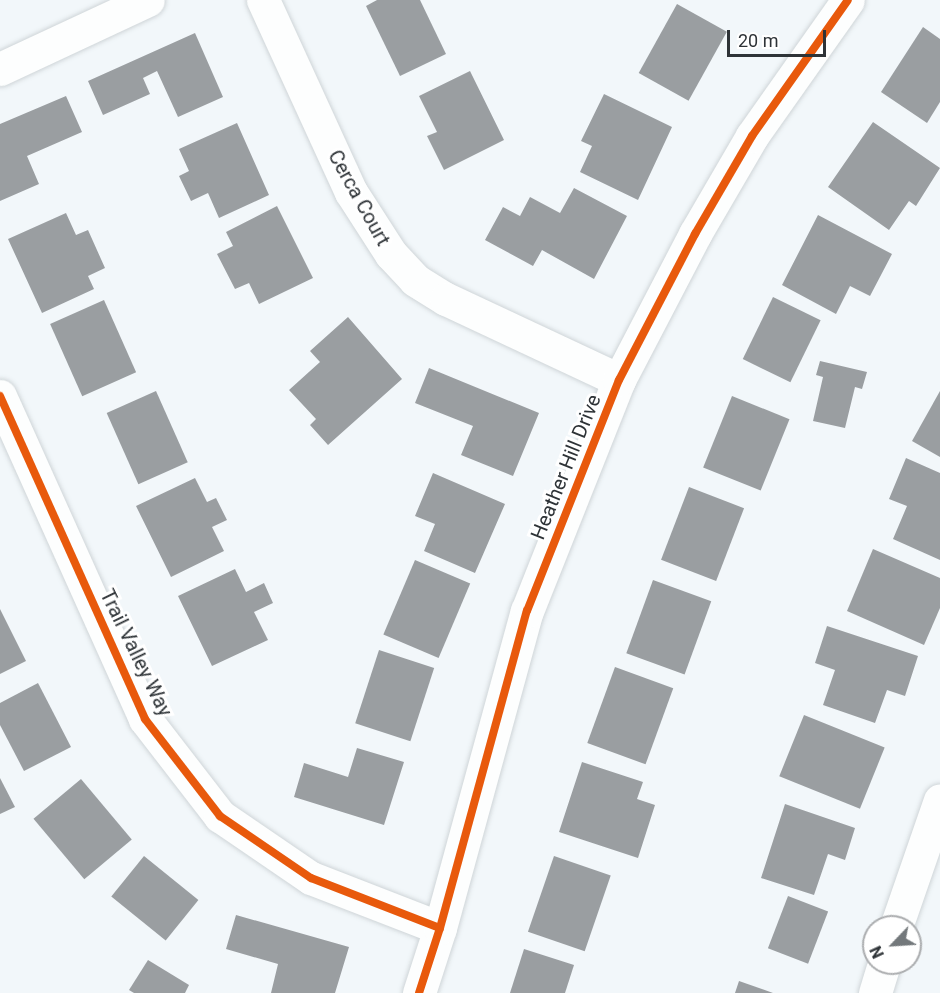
<!DOCTYPE html>
<style>
body{margin:0}
#map{position:relative;width:940px;height:993px;overflow:hidden;background:#f2f7fa;font-family:Roboto,sans-serif}
div>[style]{position:absolute}
[style*='--x']{left:calc(var(--x)*1px);top:calc(var(--y)*1px);width:calc(var(--w)*1px);rotate:calc(var(--a)*1deg)}
.building>*{inset:0;background:#9a9ea1;transform-origin:0 0}
.roads{filter:drop-shadow(0 0 2px #cfd5d8) drop-shadow(0 0 2px #cfd5d8)}
.minor>*{height:33px;margin:-16.5px;padding:0 16.5px;transform-origin:16.5px;border-radius:16.5px;background:#fdfefe}
.cycleway>*{height:8px;margin:-4px;padding:0 4px;transform-origin:4px;border-radius:4px;background:#e8590c}
span{translate:-50% -50%;white-space:nowrap;text-align:center;line-height:1.15;-webkit-text-stroke:6px #fff;paint-order:stroke}
.street-label{font-size:20px;color:#2e3337}
.north{position:absolute;left:862px;top:915px;width:60px;height:60px;box-sizing:border-box;background:#fff;border:2px solid #abadaf;border-radius:50%;rotate:245deg;font-size:16px;font-weight:700;line-height:24px;text-align:center;color:#2e3337}
.north::after{content:'';display:block;margin:auto;width:21px;height:27px;background:#73787b;clip-path:polygon(50% 0,100% 100%,50% 72%,0 100%)}
.scale{position:absolute;left:727px;top:30px;width:99px;height:27px;box-sizing:border-box;border:3px solid #2e3337;border-top:0;padding-left:8px;font-size:18px;line-height:21px;white-space:nowrap;color:#2e3337;-webkit-text-stroke:4px #fff;paint-order:stroke}
</style>
<div id="map">
<div class="building">
<div style="clip-path:polygon(377px 0,420px 0,446px 54px,400px 76px,366px 6px)"></div>
<div style="left:677px;top:4px;width:57px;height:79px;rotate:29deg"></div>
<div style="clip-path:polygon(923px 27px,940px 39px,940px 102px,927px 123px,881px 92px)"></div>
<div style="clip-path:polygon(195px 33px,223px 97px,178px 117px,157px 71px,143px 78px,150px 94px,103px 115px,88px 81px)"></div>
<div style="clip-path:polygon(470px 71px,504px 140px,444px 170px,427px 136px,437px 132px,419px 96px)"></div>
<div style="clip-path:polygon(604px 94px,672px 127px,638px 200px,580px 172px,592px 146px,581px 141px)"></div>
<div style="clip-path:polygon(66px 96px,82px 132px,27px 156px,39px 184px,0 201px,0 124px)"></div>
<div style="clip-path:polygon(873px 122px,940px 168px,916px 206px,909px 201px,889px 230px,828px 187px)"></div>
<div style="clip-path:polygon(237px 123px,269px 195px,219px 218px,208px 193px,191px 201px,179px 176px,189px 171px,179px 149px)"></div>
<div style="clip-path:polygon(574px 188px,627px 216px,594px 279px,542px 250px,533px 266px,485px 240px,503px 207px,520px 216px,530px 197px,560px 213px)"></div>
<div style="clip-path:polygon(277px 206px,313px 278px,259px 304px,249px 283px,235px 289px,217px 254px,233px 246px,226px 232px)"></div>
<div style="clip-path:polygon(66px 213px,76px 235px,88px 230px,105px 268px,88px 276px,94px 289px,42px 313px,8px 239px)"></div>
<div style="clip-path:polygon(818px 215px,892px 254px,870px 296px,850px 286px,836px 314px,782px 285px)"></div>
<div style="left:773px;top:297px;width:53px;height:69px;rotate:26deg"></div>
<div style="left:104px;top:300px;width:79px;height:59px;rotate:66deg"></div>
<div style="clip-path:polygon(348px 317px,402px 379px,328px 445px,310px 425px,316px 419px,289px 390px,320px 362px,310px 351px)"></div>
<div style="clip-path:polygon(820px 361px,867px 372px,862px 389px,855px 387px,845px 428px,813px 421px,823px 377px,816px 375px)"></div>
<div style="clip-path:polygon(429px 368px,539px 413px,513px 476px,461px 455px,473px 426px,415px 403px)"></div>
<div style="left:156px;top:391px;width:78px;height:54px;rotate:66deg"></div>
<div style="clip-path:polygon(940px 391px,940px 457px,912px 441px)"></div>
<div style="left:732px;top:396px;width:62px;height:77px;rotate:22deg"></div>
<div style="clip-path:polygon(906px 458px,940px 473px,940px 560px,893px 539px,907px 506px,889px 499px)"></div>
<div style="clip-path:polygon(433px 473px,505px 504px,475px 573px,424px 551px,435px 524px,415px 516px)"></div>
<div style="clip-path:polygon(195px 478px,207px 502px,216px 498px,227px 520px,212px 527px,224px 551px,171px 577px,136px 506px)"></div>
<div style="left:689px;top:487px;width:59px;height:78px;rotate:21deg"></div>
<div style="clip-path:polygon(873px 549px,940px 578px,940px 608px,924px 645px,847px 611px)"></div>
<div style="left:415px;top:560px;width:60px;height:81px;rotate:23deg"></div>
<div style="clip-path:polygon(235px 569px,246px 592px,264px 583px,273px 603px,254px 612px,268px 640px,212px 666px,178px 596px)"></div>
<div style="left:653px;top:580px;width:62px;height:78px;rotate:20deg"></div>
<div style="clip-path:polygon(0 609px,26px 661px,0 674px)"></div>
<div style="clip-path:polygon(827px 626px,918px 656px,905px 696px,887px 690px,875px 723px,823px 705px,835px 670px,815px 663px)"></div>
<div style="left:379px;top:650px;width:58px;height:77px;rotate:18deg"></div>
<div style="left:615px;top:667px;width:62px;height:81px;rotate:20deg"></div>
<div style="clip-path:polygon(38px 683px,71px 747px,24px 771px,0 725px,0 703px)"></div>
<div style="left:804px;top:715px;width:87px;height:66px;rotate:22deg"></div>
<div style="clip-path:polygon(357px 748px,404px 762px,384px 825px,294px 797px,304px 763px,348px 777px)"></div>
<div style="clip-path:polygon(582px 762px,643px 782px,637px 799px,655px 805px,638px 858px,559px 832px)"></div>
<div style="clip-path:polygon(0 778px,15px 807px,0 814px)"></div>
<div style="left:81px;top:779px;width:79px;height:62px;rotate:50deg"></div>
<div style="clip-path:polygon(785px 804px,855px 828px,845px 860px,828px 854px,814px 895px,761px 878px)"></div>
<div style="left:144px;top:856px;width:70px;height:52px;rotate:39deg"></div>
<div style="left:554px;top:856px;width:60px;height:80px;rotate:19deg"></div>
<div style="left:788px;top:896px;width:43px;height:56px;rotate:21deg"></div>
<div style="clip-path:polygon(236px 915px,349px 947px,335px 993px,271px 993px,278px 964px,226px 949px)"></div>
<div style="clip-path:polygon(524px 949px,574px 965px,565px 993px,510px 993px)"></div>
<div style="clip-path:polygon(148px 960px,189px 985px,185px 993px,134px 993px,129px 990px)"></div>
<div style="clip-path:polygon(739px 981px,773px 993px,735px 993px)"></div>
</div>
<div class="roads">
<div class="minor">
<div style="--x:263;--y:0;--w:211;--a:65.4"></div>
<div style="--x:351;--y:192;--w:74;--a:57.2"></div>
<div style="--x:391;--y:254;--w:35;--a:47"></div>
<div style="--x:415;--y:280;--w:36;--a:32"></div>
<div style="--x:446;--y:299;--w:191;--a:25.1"></div>
<div style="--x:0;--y:69;--w:163;--a:-25"></div>
<div style="--x:0;--y:396;--w:354;--a:65.8"></div>
<div style="--x:145;--y:719;--w:123;--a:52.3"></div>
<div style="--x:220;--y:816;--w:110;--a:34.3"></div>
<div style="--x:311;--y:878;--w:138;--a:21.2"></div>
<div style="--x:896;--y:927;--w:134;--a:-70.9"></div>
<div style="--x:419;--y:993;--w:68;--a:-72.1"></div>
<div style="--x:440;--y:928;--w:329;--a:-74.7"></div>
<div style="--x:527;--y:611;--w:249;--a:-68.3"></div>
<div style="--x:619;--y:380;--w:165;--a:-62.5"></div>
<div style="--x:695;--y:234;--w:113;--a:-59.8"></div>
<div style="--x:752;--y:136;--w:166;--a:-54.8"></div>
<div style="--x:875;--y:993;--w:31;--a:-73"></div>
</div>
</div>
<div class="cycleway">
<div style="--x:0;--y:396;--w:354;--a:65.8"></div>
<div style="--x:145;--y:719;--w:123;--a:52.3"></div>
<div style="--x:220;--y:816;--w:110;--a:34.3"></div>
<div style="--x:311;--y:878;--w:138;--a:21.2"></div>
<div style="--x:419;--y:993;--w:68;--a:-72.1"></div>
<div style="--x:440;--y:928;--w:329;--a:-74.7"></div>
<div style="--x:527;--y:611;--w:249;--a:-68.3"></div>
<div style="--x:619;--y:380;--w:165;--a:-62.5"></div>
<div style="--x:695;--y:234;--w:113;--a:-59.8"></div>
<div style="--x:752;--y:136;--w:166;--a:-54.8"></div>
</div>
<div class="street-label">
<span style="left:359px;top:198px;rotate:61deg">Cerca Court</span>
<span style="left:566px;top:467px;rotate:-68deg">Heather Hill Drive</span>
<span style="left:136px;top:653px;rotate:64deg">Trail Valley Way</span>
</div>
<div class="north">N</div>
<div class="scale">20 m</div>
</div>
